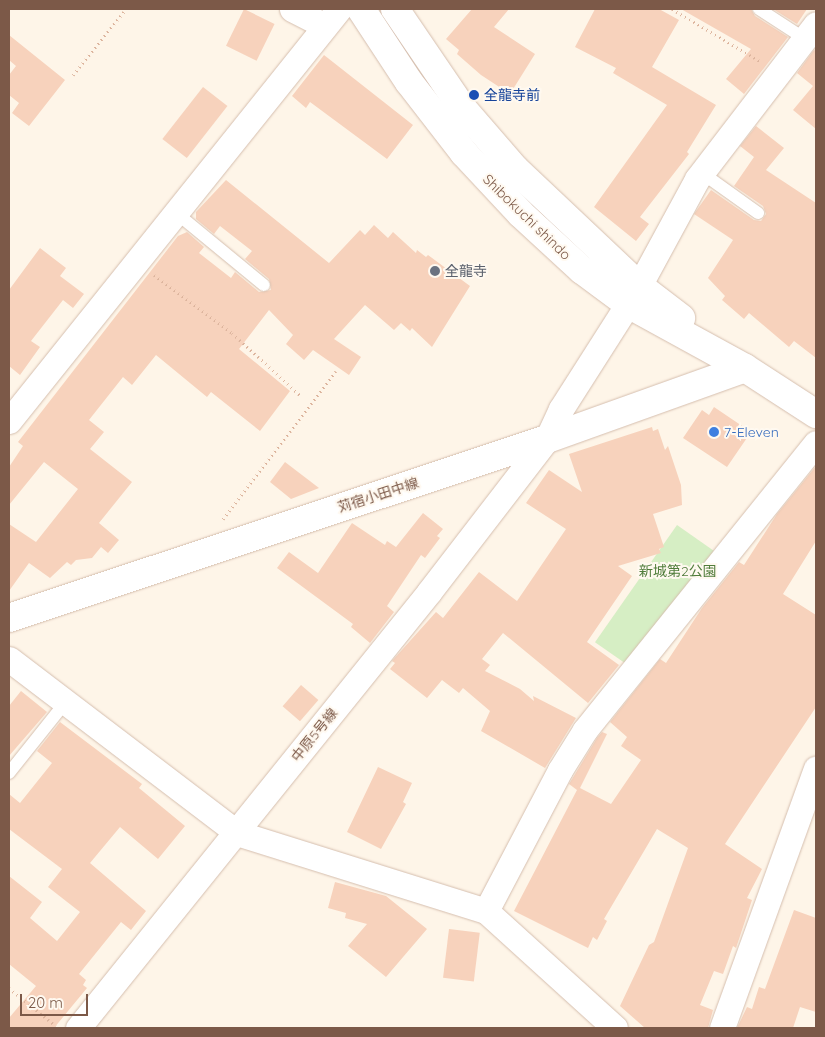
<!DOCTYPE html>
<meta charset="utf-8">
<style>
body{margin:0}
#map{position:relative;width:825px;height:1037px;overflow:hidden;background:#fef5e8;font-family:Quicksand,"Noto Sans JP",sans-serif}
div>[style]{position:absolute}
[style*='--x']{left:calc(var(--x)*1px);top:calc(var(--y)*1px);width:calc(var(--w)*1px);rotate:calc(var(--a)*1deg)}
.green>*{inset:0;background:#d6eec4;transform-origin:0 0}
.building>*{inset:0;background:#f7d2bc;transform-origin:0 0}
.path>*{height:3px;margin-top:-1.5px;transform-origin:0;background:repeating-linear-gradient(90deg,#ddb59e 0 1px,transparent 0 5px)}
.roads{filter:drop-shadow(0 0 1px #d5beae) drop-shadow(0 0 1px #d5beae)}
.service>*{height:12px;margin:-6px;padding:0 6px;transform-origin:6px;border-radius:6px;background:#fff}
.minor>*{height:25px;margin:-12.5px;padding:0 12.5px;transform-origin:12.5px;border-radius:12.5px;background:#fff}
.tertiary>*{height:28px;margin:-14px;padding:0 14px;transform-origin:14px;border-radius:14px;background:#fff}
.dots>*{width:14px;height:14px;translate:-50% -50%;box-sizing:border-box;border:2px solid #fff9f0;border-radius:50%}
span{translate:-50% -50%;white-space:nowrap;text-align:center;line-height:1.15;-webkit-text-stroke:4px #fff9f0;paint-order:stroke}
.transit-label{font-size:14px;color:#164399}
.left{translate:0 -50%;text-align:left}
.street-label{font-size:14px;color:#7c5948}
.worship-label{font-size:14px;color:#5b616d}
.shop-label{font-size:14px;color:#366cbe}
.park-label{font-size:14px;color:#517d3c}
.frame{position:absolute;inset:0;border:10px solid #7c5948;pointer-events:none}
.scale{position:absolute;left:20px;top:994px;width:68px;height:22px;box-sizing:border-box;border:2px solid #7c5948;border-top:0;padding-left:6px;font-size:15px;line-height:18px;white-space:nowrap;color:#7c5948;-webkit-text-stroke:4px #fff9f0;paint-order:stroke}
</style>
<div id="map">
<div class="green">
<div style="left:677px;top:525px;width:57px;height:143px;rotate:35deg"></div>
</div>
<div class="building">
<div style="left:244px;top:9px;width:34px;height:41px;rotate:26deg"></div>
<div style="clip-path:polygon(472px 9px,509px 9px,494px 27px,535px 54px,510px 94px,481px 75px,457px 54px,459px 50px,446px 39px)"></div>
<div style="clip-path:polygon(595px 9px,659px 9px,679px 20px,652px 67px,716px 105px,687px 152px,689px 154px,640px 217px,649px 224px,636px 241px,594px 207px,667px 105px,613px 73px,616px 68px,575px 47px)"></div>
<div style="clip-path:polygon(681px 9px,751px 9px,755px 16px,788px 37px,744px 94px,726px 79px,751px 49px)"></div>
<div style="clip-path:polygon(773px 9px,807px 9px,797px 24px)"></div>
<div style="clip-path:polygon(9px 35px,65px 80px,29px 126px,12px 113px,19px 103px,9px 95px,9px 75px,16px 66px,9px 60px)"></div>
<div style="clip-path:polygon(814px 50px,816px 51px,816px 129px,793px 110px,813px 86px,797px 73px)"></div>
<div style="clip-path:polygon(324px 55px,413px 125px,387px 159px,310px 102px,306px 108px,292px 96px)"></div>
<div style="left:203px;top:87px;width:31px;height:66px;rotate:38deg"></div>
<div style="clip-path:polygon(756px 126px,784px 148px,766px 170px,816px 203px,816px 358px,794px 341px,789px 347px,749px 313px,744px 319px,722px 300px,725px 296px,708px 278px,733px 240px,694px 214px,711px 190px,754px 220px,761px 221px,766px 214px,763px 206px,734px 186px,754px 157px,740px 146px)"></div>
<div style="clip-path:polygon(226px 180px,329px 263px,360px 230px,365px 235px,374px 225px,388px 238px,393px 232px,416px 253px,417px 250px,426px 257px,428px 255px,470px 286px,432px 347px,412px 328px,410px 331px,401px 323px,394px 330px,365px 305px,334px 339px,361px 357px,349px 375px,313px 350px,304px 360px,286px 344px,293px 335px,269px 310px,239px 349px,290px 391px,260px 431px,211px 392px,207px 397px,156px 355px,132px 385px,123px 377px,89px 420px,104px 432px,90px 449px,132px 482px,99px 523px,119px 540px,108px 553px,101px 547px,92px 558px,76px 560px,71px 565px,67px 562px,50px 578px,29px 563px,9px 591px,9px 524px,36px 542px,78px 489px,44px 462px,9px 505px,9px 467px,23px 446px,18px 442px,178px 236px,187px 232px,204px 247px,199px 253px,231px 278px,235px 272px,259px 292px,271px 290px,269px 279px,245px 259px,252px 251px,220px 226px,214px 234px,196px 219px,196px 212px)"></div>
<div style="clip-path:polygon(40px 248px,66px 268px,60px 276px,84px 294px,73px 308px,63px 300px,31px 341px,40px 347px,20px 375px,9px 366px,9px 290px)"></div>
<div style="clip-path:polygon(714px 407px,751px 432px,727px 467px,683px 438px,702px 410px,709px 415px)"></div>
<div style="clip-path:polygon(652px 427px,653px 431px,658px 429px,665px 450px,668px 446px,681px 485px,682px 505px,653px 514px,664px 547px,659px 549px,661px 553px,618px 566px,632px 576px,587px 642px,619px 665px,588px 703px,503px 633px,482px 659px,490px 665px,485px 671px,520px 689px,534px 701px,533px 696px,576px 718px,545px 768px,481px 731px,490px 711px,463px 688px,459px 693px,442px 680px,427px 698px,390px 669px,395px 663px,392px 661px,436px 612px,443px 618px,479px 572px,517px 601px,566px 529px,526px 503px,549px 470px,582px 492px,569px 454px)"></div>
<div style="clip-path:polygon(285px 462px,319px 488px,291px 499px,270px 482px)"></div>
<div style="clip-path:polygon(816px 466px,816px 541px,783px 594px,816px 615px,816px 707px,725px 844px,762px 869px,747px 898px,752px 900px,736px 948px,733px 946px,723px 974px,714px 971px,700px 1005px,713px 1010px,708px 1028px,645px 1028px,620px 1006px,649px 945px,654px 942px,688px 848px,657px 829px,604px 919px,607px 921px,597px 940px,593px 937px,588px 948px,514px 911px,577px 790px,569px 784px,597px 738px,602px 732px,607px 734px,580px 788px,611px 804px,641px 760px,621px 746px,627px 737px,610px 722px,660px 659px,666px 663px,702px 608px,739px 562px,744px 565px,777px 514px)"></div>
<div style="clip-path:polygon(423px 513px,443px 529px,437px 536px,440px 538px,425px 558px,421px 555px,387px 606px,394px 612px,370px 643px,351px 627px,353px 624px,277px 568px,289px 552px,318px 573px,352px 523px,385px 545px,387px 541px,396px 547px)"></div>
<div style="left:301px;top:685px;width:23px;height:28px;rotate:41deg"></div>
<div style="clip-path:polygon(21px 691px,47px 712px,9px 756px,9px 706px)"></div>
<div style="clip-path:polygon(60px 722px,142px 784px,139px 788px,185px 826px,158px 859px,120px 827px,90px 863px,146px 911px,131px 930px,121px 922px,79px 974px,86px 980px,83px 985px,87px 988px,54px 1028px,9px 1028px,9px 1018px,36px 986px,9px 964px,9px 876px,42px 902px,30px 918px,57px 941px,80px 912px,48px 887px,62px 869px,9px 829px,9px 794px,20px 803px,52px 763px,37px 751px)"></div>
<div style="clip-path:polygon(378px 767px,412px 783px,403px 802px,406px 804px,381px 849px,347px 832px)"></div>
<div style="clip-path:polygon(335px 882px,386px 896px,427px 929px,386px 977px,348px 946px,367px 924px,345px 918px,346px 913px,328px 908px)"></div>
<div style="clip-path:polygon(794px 910px,816px 918px,816px 1012px,800px 1007px,793px 1028px,737px 1028px,747px 1007px,752px 1009px,759px 987px,765px 989px)"></div>
<div style="left:449px;top:929px;width:31px;height:49px;rotate:7deg"></div>
</div>
<div class="path">
<div style="--x:672;--y:9;--w:102;--a:30.6"></div>
<div style="--x:73;--y:75;--w:85;--a:-51.2"></div>
<div style="--x:154;--y:275;--w:97;--a:36.6"></div>
<div style="--x:232;--y:333;--w:92;--a:42.4"></div>
<div style="--x:223;--y:519;--w:186;--a:-52.6"></div>
<div style="--x:9;--y:988;--w:60;--a:39"></div>
</div>
<div class="roads">
<div class="service">
<div style="--x:759;--y:9;--w:55;--a:33.1"></div>
<div style="--x:702;--y:173;--w:69;--a:35.5"></div>
<div style="--x:175;--y:212;--w:115;--a:39.4"></div>
<div style="--x:9;--y:773;--w:88;--a:-51.4"></div>
</div>
<div class="minor">
<div style="--x:292;--y:9;--w:37;--a:27"></div>
<div style="--x:639;--y:286;--w:122;--a:-61.5"></div>
<div style="--x:697;--y:179;--w:195;--a:-52.5"></div>
<div style="--x:9;--y:421;--w:528;--a:-51.31"></div>
<div style="--x:9;--y:659;--w:287;--a:37.3"></div>
<div style="--x:237;--y:833;--w:261;--a:17.4"></div>
<div style="--x:486;--y:911;--w:174;--a:42.2"></div>
<div style="--x:486;--y:911;--w:159;--a:-62.3"></div>
<div style="--x:560;--y:770;--w:47;--a:-58"></div>
<div style="--x:585;--y:730;--w:368;--a:-51.2"></div>
<div style="--x:78;--y:1028;--w:560;--a:-51.16"></div>
<div style="--x:429;--y:592;--w:193;--a:-52.4"></div>
<div style="--x:547;--y:439;--w:33;--a:-65"></div>
<div style="--x:561;--y:409;--w:125;--a:-57.5"></div>
<div style="--x:722;--y:1028;--w:276;--a:-70.1"></div>
</div>
<div class="tertiary">
<div style="--x:361;--y:9;--w:87;--a:56.7"></div>
<div style="--x:409;--y:82;--w:90;--a:52.2"></div>
<div style="--x:464;--y:153;--w:83;--a:46.9"></div>
<div style="--x:521;--y:214;--w:83;--a:42.6"></div>
<div style="--x:582;--y:270;--w:57;--a:36.5"></div>
<div style="--x:628;--y:304;--w:133;--a:28.7"></div>
<div style="--x:745;--y:368;--w:85;--a:32.9"></div>
<div style="--x:395;--y:9;--w:121;--a:55.8"></div>
<div style="--x:463;--y:109;--w:79;--a:49.1"></div>
<div style="--x:515;--y:169;--w:170;--a:43.3"></div>
<div style="--x:639;--y:286;--w:53;--a:37.3"></div>
<div style="--x:9;--y:618;--w:567;--a:-18.4"></div>
<div style="--x:547;--y:439;--w:210;--a:-19.7"></div>
</div>
</div>
<div class="dots">
<div style="left:474px;top:95px;background:#1a4fb4"></div>
<div style="left:435px;top:271px;background:#6b7280"></div>
<div style="left:714px;top:432px;background:#3f7fe0"></div>
</div>
<div class="transit-label">
<span class="left" style="left:484px;top:95px">全龍寺前</span>
</div>
<div class="street-label">
<span style="left:527px;top:217px;rotate:44deg">Shibokuchi shindo</span>
<span style="left:378px;top:495px;rotate:-18deg">苅宿小田中線</span>
<span style="left:314px;top:735px;rotate:-51deg">中原5号線</span>
</div>
<div class="worship-label">
<span class="left" style="left:445px;top:271px">全龍寺</span>
</div>
<div class="shop-label">
<span class="left" style="left:724px;top:432px">7-Eleven</span>
</div>
<div class="park-label">
<span style="left:678px;top:571px">新城第2公園</span>
</div>
<div class="frame"></div>
<div class="scale">20 m</div>
</div>
